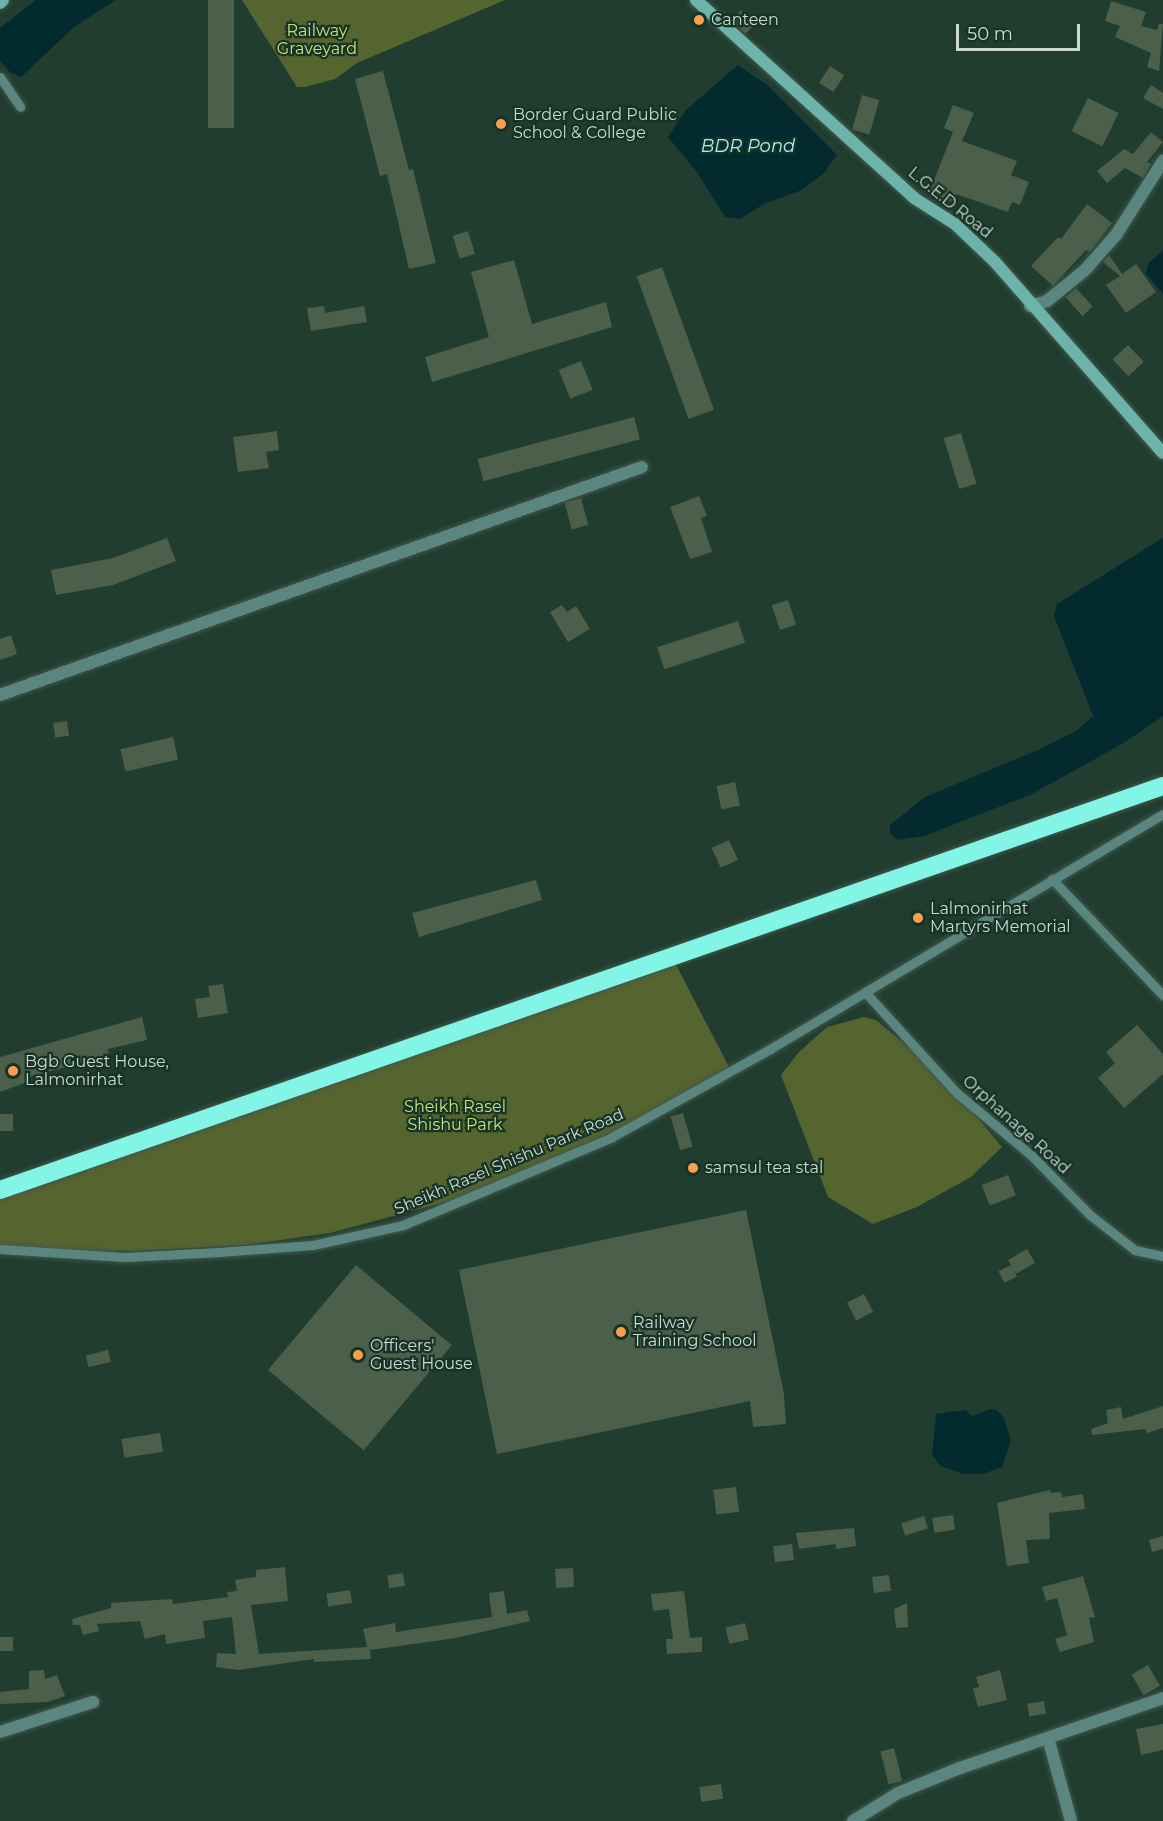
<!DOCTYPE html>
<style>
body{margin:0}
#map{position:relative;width:1163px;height:1821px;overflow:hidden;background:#213d30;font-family:Montserrat,sans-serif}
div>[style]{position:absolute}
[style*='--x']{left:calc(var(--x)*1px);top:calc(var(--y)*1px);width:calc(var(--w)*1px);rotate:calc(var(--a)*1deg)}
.green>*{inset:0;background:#56642f}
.water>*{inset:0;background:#022a2f}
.building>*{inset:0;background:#4b5f4a;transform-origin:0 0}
.roads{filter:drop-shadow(0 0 2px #40594d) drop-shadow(0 0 2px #40594d)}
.lane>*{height:9px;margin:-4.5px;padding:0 4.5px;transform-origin:4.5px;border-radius:4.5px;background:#5b8680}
.street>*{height:12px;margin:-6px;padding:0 6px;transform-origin:6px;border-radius:6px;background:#5b8680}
.secondary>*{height:12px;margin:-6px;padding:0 6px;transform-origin:6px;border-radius:6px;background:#6cb3a9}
.highway>*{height:18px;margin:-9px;padding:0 9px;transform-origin:9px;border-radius:9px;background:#82f5e6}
.dots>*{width:16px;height:16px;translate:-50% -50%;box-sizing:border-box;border:3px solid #163326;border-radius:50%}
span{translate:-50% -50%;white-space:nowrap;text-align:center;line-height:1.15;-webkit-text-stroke:4.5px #163326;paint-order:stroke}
.poi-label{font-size:16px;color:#cbdbd3}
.left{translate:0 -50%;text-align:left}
.park-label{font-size:16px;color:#c6e377}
.street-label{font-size:16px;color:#cbdbd3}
.water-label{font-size:18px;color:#9ef2fd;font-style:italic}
.scale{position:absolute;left:956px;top:24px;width:124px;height:27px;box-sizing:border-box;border:3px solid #cbdbd3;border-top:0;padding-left:8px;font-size:18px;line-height:21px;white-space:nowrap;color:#cbdbd3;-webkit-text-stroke:4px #163326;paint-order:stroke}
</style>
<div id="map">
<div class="green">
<div style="clip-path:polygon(242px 0,505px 0,357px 63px,335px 79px,305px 87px,297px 87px)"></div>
<div style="clip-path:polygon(671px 955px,731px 1071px,673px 1104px,483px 1192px,330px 1233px,246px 1245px,134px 1251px,0 1249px,0 1190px)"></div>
<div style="clip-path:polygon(864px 1017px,876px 1020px,913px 1051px,957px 1093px,1002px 1147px,971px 1177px,917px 1207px,873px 1224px,828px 1197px,781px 1075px,799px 1052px,827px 1027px)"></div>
</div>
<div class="water">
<div style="clip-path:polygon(36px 0,116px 0,74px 27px,21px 77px,10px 72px,0 61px,0 28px)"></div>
<div style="clip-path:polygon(738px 65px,767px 85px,837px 155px,824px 173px,802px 190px,764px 204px,740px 219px,725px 217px,696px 171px,668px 137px,685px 111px)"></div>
<div style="clip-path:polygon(1163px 250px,1163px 294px,1146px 274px,1148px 264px)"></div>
<div style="clip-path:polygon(1163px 538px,1163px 716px,1122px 744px,1032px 794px,924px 836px,898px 840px,890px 834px,890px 825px,925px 797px,1038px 750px,1076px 731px,1093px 716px,1054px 616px,1057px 604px)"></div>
<div style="clip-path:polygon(990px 1409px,997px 1410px,1004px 1418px,1011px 1441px,1002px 1467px,983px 1474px,963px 1474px,941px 1466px,932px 1455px,936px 1414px,965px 1410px,973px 1416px)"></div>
</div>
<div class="building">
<div style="left:208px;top:0;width:26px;height:128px"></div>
<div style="clip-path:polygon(1111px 1px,1146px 12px,1141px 26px,1157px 30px,1159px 24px,1163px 24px,1159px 71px,1147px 67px,1151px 53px,1115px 37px,1120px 26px,1105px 21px)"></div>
<div style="left:741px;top:10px;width:20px;height:14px;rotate:45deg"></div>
<div style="left:830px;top:66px;width:17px;height:20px;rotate:33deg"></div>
<div style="clip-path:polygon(383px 71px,409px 170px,413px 169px,436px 263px,409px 269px,387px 174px,380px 176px,355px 79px)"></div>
<div style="clip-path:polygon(1151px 85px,1163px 93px,1163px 109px,1143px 98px)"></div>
<div style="left:862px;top:95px;width:18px;height:36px;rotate:16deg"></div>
<div style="left:1088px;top:98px;width:34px;height:37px;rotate:26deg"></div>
<div style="clip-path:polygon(953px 105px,974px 113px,962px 141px,1017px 161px,1011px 175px,1029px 182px,1020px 205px,1012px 202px,1008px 212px,956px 194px,953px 202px,929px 193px,953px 132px,944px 128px)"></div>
<div style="clip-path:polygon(1151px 132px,1163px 142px,1147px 162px,1151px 164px,1143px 178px,1125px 168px,1107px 183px,1097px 171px,1124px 149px,1133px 154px)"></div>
<div style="clip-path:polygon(1087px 204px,1112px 223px,1090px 252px,1086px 250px,1053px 286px,1031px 266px,1058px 237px,1061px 239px)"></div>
<div style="left:468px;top:231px;width:24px;height:16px;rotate:73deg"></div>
<div style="clip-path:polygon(1109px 255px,1122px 274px,1136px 264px,1156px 292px,1126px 313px,1106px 285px,1120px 276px,1103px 262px)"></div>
<div style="clip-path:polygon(514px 260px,532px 324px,606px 302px,612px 327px,432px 382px,425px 357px,489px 337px,471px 272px)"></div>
<div style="left:662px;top:267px;width:152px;height:27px;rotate:70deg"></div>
<div style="left:1076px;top:288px;width:25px;height:14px;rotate:48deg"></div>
<div style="clip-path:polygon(324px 306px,325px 313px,364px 306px,367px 322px,311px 331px,307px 308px)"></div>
<div style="left:1128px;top:345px;width:23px;height:21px;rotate:47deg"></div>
<div style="left:581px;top:361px;width:31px;height:24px;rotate:68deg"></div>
<div style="left:634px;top:417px;width:23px;height:162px;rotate:75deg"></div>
<div style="clip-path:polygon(277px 431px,279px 450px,266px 452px,269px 468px,238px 472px,233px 437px)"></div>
<div style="left:961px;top:433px;width:53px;height:18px;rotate:73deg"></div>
<div style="clip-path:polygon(699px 496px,707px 516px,701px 518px,712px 552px,690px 559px,670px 507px)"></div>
<div style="left:581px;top:498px;width:28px;height:17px;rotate:75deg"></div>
<div style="clip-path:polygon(167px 538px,176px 561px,113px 585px,56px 595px,51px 570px,113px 558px)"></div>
<div style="left:788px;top:600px;width:26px;height:17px;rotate:72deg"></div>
<div style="clip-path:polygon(562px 605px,567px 612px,576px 606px,590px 629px,568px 642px,550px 612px)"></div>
<div style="left:738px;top:621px;width:23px;height:85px;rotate:72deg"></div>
<div style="clip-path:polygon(11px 635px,17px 654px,0 660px,0 639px)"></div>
<div style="left:67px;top:721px;width:15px;height:14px;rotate:82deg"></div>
<div style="left:173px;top:737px;width:23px;height:54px;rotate:77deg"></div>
<div style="left:735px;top:782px;width:24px;height:19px;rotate:78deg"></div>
<div style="left:729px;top:840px;width:22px;height:19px;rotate:66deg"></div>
<div style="clip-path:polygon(536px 880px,542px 900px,419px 937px,412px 913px)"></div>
<div style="clip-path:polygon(223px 984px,228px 1013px,198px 1018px,195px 999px,210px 997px,208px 986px)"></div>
<div style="clip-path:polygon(142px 1017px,147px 1040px,108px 1049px,109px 1055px,29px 1077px,30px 1081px,0 1092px,0 1057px)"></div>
<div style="clip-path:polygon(1137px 1025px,1163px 1054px,1163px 1074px,1124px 1108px,1098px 1078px,1115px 1063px,1106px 1052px)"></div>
<div style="left:683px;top:1113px;width:35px;height:13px;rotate:74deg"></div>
<div style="left:0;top:1114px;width:13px;height:17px"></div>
<div style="left:1008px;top:1175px;width:22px;height:28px;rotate:69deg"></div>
<div style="clip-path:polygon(746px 1210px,784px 1394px,786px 1424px,753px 1427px,750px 1401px,497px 1454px,459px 1270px)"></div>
<div style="left:1027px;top:1249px;width:16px;height:22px;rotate:60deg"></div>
<div style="left:356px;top:1265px;width:125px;height:137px;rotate:40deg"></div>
<div style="left:1011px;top:1265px;width:13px;height:14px;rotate:63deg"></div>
<div style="left:864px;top:1294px;width:20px;height:19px;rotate:63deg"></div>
<div style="left:108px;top:1350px;width:12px;height:23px;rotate:76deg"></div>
<div style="clip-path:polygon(1163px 1406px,1163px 1428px,1147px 1433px,1145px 1429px,1092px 1435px,1091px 1429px,1108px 1423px,1106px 1410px,1121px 1407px,1123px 1419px)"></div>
<div style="left:160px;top:1433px;width:19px;height:39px;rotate:81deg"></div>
<div style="left:736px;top:1487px;width:25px;height:23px;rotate:83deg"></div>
<div style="clip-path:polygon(1050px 1490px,1051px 1493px,1061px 1492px,1062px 1497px,1083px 1494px,1085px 1509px,1049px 1513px,1050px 1539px,1026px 1540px,1029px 1563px,1007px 1566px,997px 1503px)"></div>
<div style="left:953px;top:1515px;width:15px;height:21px;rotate:82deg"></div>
<div style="left:924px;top:1516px;width:13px;height:24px;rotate:72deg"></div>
<div style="clip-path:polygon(854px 1528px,856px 1546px,836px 1549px,836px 1544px,799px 1549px,796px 1533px)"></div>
<div style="clip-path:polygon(1163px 1536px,1163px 1549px,1152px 1552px,1149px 1540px)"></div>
<div style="left:792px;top:1544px;width:16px;height:19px;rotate:83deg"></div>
<div style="clip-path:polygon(285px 1567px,288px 1601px,251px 1605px,259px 1654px,367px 1647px,363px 1629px,395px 1623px,396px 1632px,492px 1617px,489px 1593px,504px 1591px,507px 1614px,527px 1610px,530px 1621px,456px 1638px,370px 1650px,371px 1659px,314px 1662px,314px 1659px,238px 1670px,216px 1667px,217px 1653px,236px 1654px,232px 1617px,203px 1621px,205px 1638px,166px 1644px,165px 1634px,145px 1639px,140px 1621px,97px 1624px,99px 1631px,83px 1635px,80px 1625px,73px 1625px,72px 1619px,111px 1608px,111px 1603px,172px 1599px,173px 1604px,228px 1597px,227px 1592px,237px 1591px,235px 1580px,256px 1577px,256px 1570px)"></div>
<div style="left:573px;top:1568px;width:19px;height:18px;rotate:87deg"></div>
<div style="left:403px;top:1573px;width:13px;height:16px;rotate:81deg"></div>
<div style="left:889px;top:1575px;width:16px;height:17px;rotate:83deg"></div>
<div style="clip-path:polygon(1083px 1576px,1095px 1617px,1089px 1618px,1094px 1642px,1060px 1652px,1055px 1639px,1067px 1635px,1057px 1598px,1046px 1601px,1042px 1587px)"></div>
<div style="left:350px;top:1590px;width:13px;height:24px;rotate:81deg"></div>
<div style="clip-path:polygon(684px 1591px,690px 1638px,702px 1637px,702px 1652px,667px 1654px,666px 1639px,673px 1639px,669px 1609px,653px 1611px,651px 1594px)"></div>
<div style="clip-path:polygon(907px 1603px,908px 1627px,896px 1628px,894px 1609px)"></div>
<div style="left:745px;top:1623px;width:17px;height:20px;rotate:77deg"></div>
<div style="left:13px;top:1637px;width:14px;height:13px;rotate:90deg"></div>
<div style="left:1148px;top:1665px;width:24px;height:19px;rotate:60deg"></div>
<div style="clip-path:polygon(44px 1670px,45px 1679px,57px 1675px,65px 1696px,48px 1702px,0 1704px,0 1692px,29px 1689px,29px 1671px)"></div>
<div style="clip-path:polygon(1000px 1670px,1007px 1700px,978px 1707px,973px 1688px,979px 1687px,976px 1677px)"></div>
<div style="left:1044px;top:1701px;width:13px;height:17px;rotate:81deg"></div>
<div style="clip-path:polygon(1163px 1724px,1163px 1750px,1141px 1755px,1136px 1729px)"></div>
<div style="left:894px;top:1748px;width:34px;height:14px;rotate:76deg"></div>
<div style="left:721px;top:1784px;width:15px;height:22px;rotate:82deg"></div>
</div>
<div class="roads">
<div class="lane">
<div style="--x:0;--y:77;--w:36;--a:56"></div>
<div style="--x:1052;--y:879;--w:161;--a:46.3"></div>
<div style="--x:865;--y:992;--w:137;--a:47.7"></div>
<div style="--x:957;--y:1093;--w:97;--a:40"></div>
<div style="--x:1031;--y:1155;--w:84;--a:45.5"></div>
<div style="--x:1090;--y:1215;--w:57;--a:37.9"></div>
<div style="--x:1135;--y:1250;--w:29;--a:12"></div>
<div style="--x:0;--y:1249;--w:125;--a:3.7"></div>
<div style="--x:125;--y:1257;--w:94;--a:-3"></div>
<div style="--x:219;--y:1252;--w:94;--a:-4.3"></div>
<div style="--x:313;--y:1245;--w:92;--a:-12.5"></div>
<div style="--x:403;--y:1225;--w:227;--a:-22.8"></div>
<div style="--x:612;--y:1137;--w:181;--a:-29.1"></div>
<div style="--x:770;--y:1049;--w:458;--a:-30.9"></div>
</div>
<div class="street">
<div style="--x:1030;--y:306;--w:18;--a:-16"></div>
<div style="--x:1047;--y:301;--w:49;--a:-39.2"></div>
<div style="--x:1085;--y:270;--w:47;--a:-48.5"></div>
<div style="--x:1116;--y:235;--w:88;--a:-57.6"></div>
<div style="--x:0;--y:695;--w:681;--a:-19.55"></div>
<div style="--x:0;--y:1732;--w:98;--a:-17.9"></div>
<div style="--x:1048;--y:1738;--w:86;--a:74.5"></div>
<div style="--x:853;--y:1821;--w:53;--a:-31.9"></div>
<div style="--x:898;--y:1793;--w:67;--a:-22"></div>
<div style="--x:960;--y:1768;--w:215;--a:-19"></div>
</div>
<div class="secondary">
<div style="--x:696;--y:0;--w:294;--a:42.2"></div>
<div style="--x:914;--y:198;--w:49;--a:32.4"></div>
<div style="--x:955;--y:224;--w:55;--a:43.5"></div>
<div style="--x:995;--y:262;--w:254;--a:48.7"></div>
<div style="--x:0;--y:3;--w:4;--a:-45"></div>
</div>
<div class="highway">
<div style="--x:0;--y:1190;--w:1231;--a:-19.16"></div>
</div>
</div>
<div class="dots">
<div style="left:699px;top:20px;background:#fb9e50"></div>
<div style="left:501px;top:124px;background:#fb9e50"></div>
<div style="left:918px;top:918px;background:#fb9e50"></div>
<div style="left:13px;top:1071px;background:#fb9e50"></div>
<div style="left:693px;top:1168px;background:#fb9e50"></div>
<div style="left:621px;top:1332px;background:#fb9e50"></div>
<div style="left:358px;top:1355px;background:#fb9e50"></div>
</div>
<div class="poi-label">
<span class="left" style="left:711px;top:20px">Canteen</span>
<span class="left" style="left:513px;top:124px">Border Guard Public<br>School &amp; College</span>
<span class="left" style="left:930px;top:918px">Lalmonirhat<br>Martyrs Memorial</span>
<span class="left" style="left:25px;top:1071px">Bgb Guest House,<br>Lalmonirhat</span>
<span class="left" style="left:705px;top:1168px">samsul tea stal</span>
<span class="left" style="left:633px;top:1332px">Railway<br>Training School</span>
<span class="left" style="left:370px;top:1355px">Officers'<br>Guest House</span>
</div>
<div class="park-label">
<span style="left:317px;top:40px">Railway<br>Graveyard</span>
<span style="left:455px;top:1116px">Sheikh Rasel<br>Shishu Park</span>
</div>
<div class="street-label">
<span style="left:950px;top:203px;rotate:39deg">L.G.E.D Road</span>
<span style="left:1016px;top:1125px;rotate:42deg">Orphanage Road</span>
<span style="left:509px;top:1162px;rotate:-23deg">Sheikh Rasel Shishu Park Road</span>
</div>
<div class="water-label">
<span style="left:748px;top:146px">BDR Pond</span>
</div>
<div class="scale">50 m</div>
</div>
